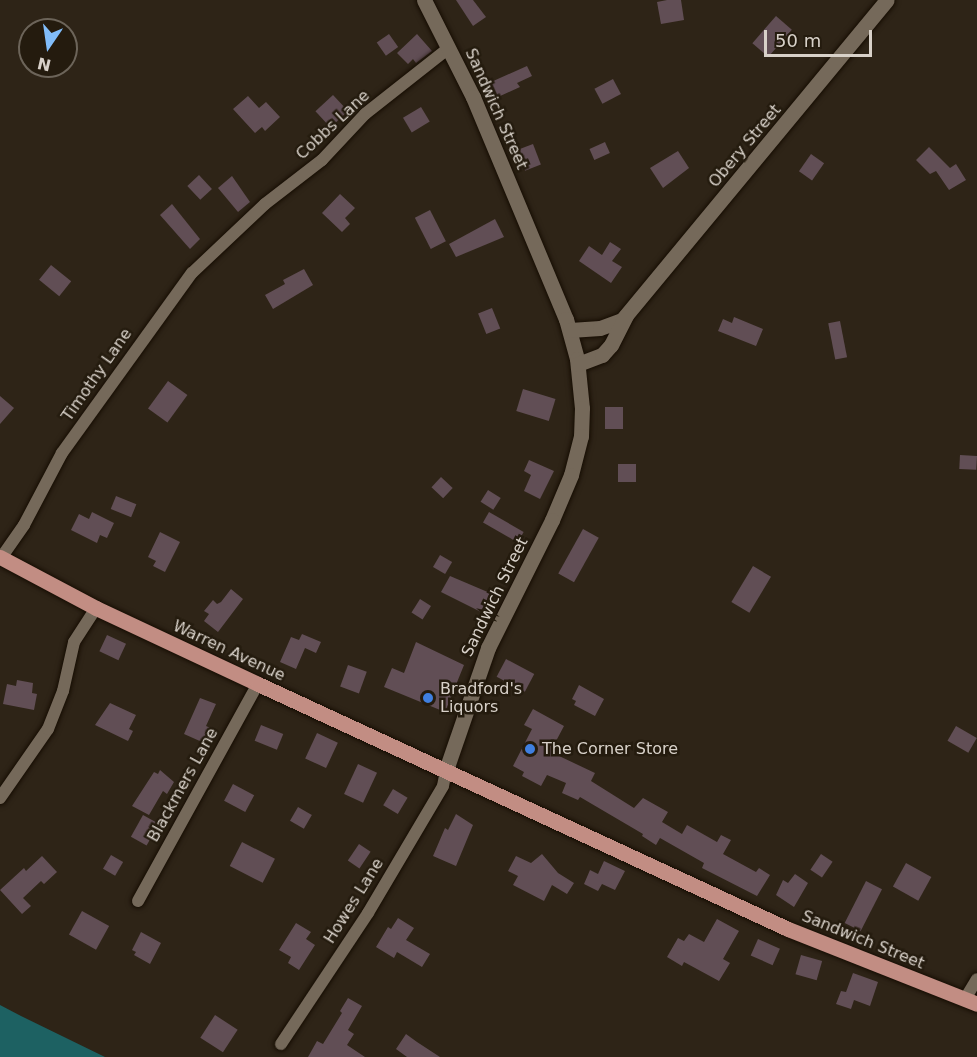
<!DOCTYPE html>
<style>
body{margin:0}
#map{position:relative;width:977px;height:1057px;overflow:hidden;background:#2e2417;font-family:"DejaVu Sans",sans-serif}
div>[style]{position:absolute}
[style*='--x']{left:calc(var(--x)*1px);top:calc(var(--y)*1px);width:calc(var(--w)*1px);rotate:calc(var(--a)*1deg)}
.water>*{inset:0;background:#1d6162}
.building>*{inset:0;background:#614e55;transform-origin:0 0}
.roads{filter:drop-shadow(0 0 2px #160d03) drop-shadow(0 0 2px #160d03)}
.street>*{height:12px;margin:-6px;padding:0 6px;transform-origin:6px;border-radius:6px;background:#75695a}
.secondary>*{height:15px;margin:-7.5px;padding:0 7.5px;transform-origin:7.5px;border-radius:7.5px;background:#75695a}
.primary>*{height:15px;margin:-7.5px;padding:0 7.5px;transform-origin:7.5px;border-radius:7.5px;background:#c28d83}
.dots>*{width:16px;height:16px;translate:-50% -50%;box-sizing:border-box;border:3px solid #241b0e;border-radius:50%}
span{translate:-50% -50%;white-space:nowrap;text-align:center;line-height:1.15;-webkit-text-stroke:5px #241b0e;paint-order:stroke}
.street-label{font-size:16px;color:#d8d1c9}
.poi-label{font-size:16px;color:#d8d1c9}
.left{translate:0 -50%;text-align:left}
.north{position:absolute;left:18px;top:18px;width:60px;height:60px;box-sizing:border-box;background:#241b0e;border:2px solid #6c6459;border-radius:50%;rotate:193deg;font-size:16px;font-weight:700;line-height:24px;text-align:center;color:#d8d1c9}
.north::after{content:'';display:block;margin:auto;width:21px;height:27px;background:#81bdfa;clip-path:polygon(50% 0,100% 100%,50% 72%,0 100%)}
.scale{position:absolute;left:764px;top:30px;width:108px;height:27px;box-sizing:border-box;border:3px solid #d8d1c9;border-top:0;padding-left:8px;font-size:18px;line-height:21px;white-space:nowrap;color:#d8d1c9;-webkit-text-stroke:4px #241b0e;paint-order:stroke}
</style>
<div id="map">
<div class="water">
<div style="clip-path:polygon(0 1005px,21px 1016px,105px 1057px,0 1057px)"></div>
</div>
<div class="building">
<div style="clip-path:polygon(456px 0,473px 0,486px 17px,473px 26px)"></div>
<div style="clip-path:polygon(667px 0,681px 0,684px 20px,661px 24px,657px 2px)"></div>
<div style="left:776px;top:16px;width:21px;height:36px;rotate:41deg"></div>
<div style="left:389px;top:34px;width:16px;height:15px;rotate:55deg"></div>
<div style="clip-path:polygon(417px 34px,432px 51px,416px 63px,413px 59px,408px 64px,397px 53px)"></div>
<div style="clip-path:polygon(527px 66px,532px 76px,517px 83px,520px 87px,498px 97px,491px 82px)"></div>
<div style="left:613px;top:79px;width:17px;height:21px;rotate:62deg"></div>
<div style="left:333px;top:95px;width:22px;height:24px;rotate:47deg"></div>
<div style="clip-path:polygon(248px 96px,259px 108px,266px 102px,280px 117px,265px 131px,262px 127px,255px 133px,233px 109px)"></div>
<div style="left:421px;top:107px;width:17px;height:21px;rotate:59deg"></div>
<div style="left:605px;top:142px;width:12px;height:17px;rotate:66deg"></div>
<div style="left:533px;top:144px;width:22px;height:17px;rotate:69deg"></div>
<div style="clip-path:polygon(929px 147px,950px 168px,956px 164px,966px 180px,949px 190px,936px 171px,930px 174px,916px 160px)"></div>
<div style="clip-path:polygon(678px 151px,689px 168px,663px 188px,650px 168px)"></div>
<div style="left:811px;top:154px;width:16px;height:21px;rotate:35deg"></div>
<div style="left:199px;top:175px;width:19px;height:16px;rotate:47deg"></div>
<div style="clip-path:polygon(232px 176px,250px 202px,238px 212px,218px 188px)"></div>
<div style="clip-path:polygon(340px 194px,355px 208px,345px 218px,350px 224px,342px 232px,322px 213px)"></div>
<div style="clip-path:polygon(172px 204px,200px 239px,190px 249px,160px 215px)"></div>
<div style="left:430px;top:210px;width:35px;height:17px;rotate:63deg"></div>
<div style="clip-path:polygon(495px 219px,504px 237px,456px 257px,449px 244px)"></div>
<div style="clip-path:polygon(610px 242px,621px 249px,612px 261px,622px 267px,611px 283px,579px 261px,589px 246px,602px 255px)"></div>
<div style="left:51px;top:265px;width:26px;height:19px;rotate:39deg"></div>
<div style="clip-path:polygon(304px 269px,313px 285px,273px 309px,265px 295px,285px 284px,283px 280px)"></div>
<div style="left:492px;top:308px;width:22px;height:15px;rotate:68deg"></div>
<div style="clip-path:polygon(734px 317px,763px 329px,756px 346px,718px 331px,723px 319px,732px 323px)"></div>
<div style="left:840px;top:321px;width:37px;height:12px;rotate:79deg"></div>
<div style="left:168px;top:381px;width:24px;height:34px;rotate:36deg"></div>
<div style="left:523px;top:389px;width:34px;height:23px;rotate:17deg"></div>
<div style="clip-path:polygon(0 396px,14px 408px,0 424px)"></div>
<div style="left:605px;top:407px;width:18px;height:22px"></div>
<div style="left:960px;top:455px;width:17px;height:14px;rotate:3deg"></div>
<div style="clip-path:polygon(529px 460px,554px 471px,540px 499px,524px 491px,531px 475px,524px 471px)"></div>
<div style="left:636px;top:464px;width:18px;height:18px;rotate:90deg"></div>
<div style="left:441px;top:477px;width:16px;height:14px;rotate:43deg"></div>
<div style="left:488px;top:490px;width:15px;height:14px;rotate:32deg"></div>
<div style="left:116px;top:496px;width:22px;height:14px;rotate:22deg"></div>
<div style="clip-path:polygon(92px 512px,114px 523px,107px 538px,100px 535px,97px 543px,71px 530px,79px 514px,89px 519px)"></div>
<div style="left:489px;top:512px;width:40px;height:12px;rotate:30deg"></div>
<div style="left:583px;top:529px;width:18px;height:51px;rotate:29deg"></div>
<div style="clip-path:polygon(160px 532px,180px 542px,165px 572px,153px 566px,156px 561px,148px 557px)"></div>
<div style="left:440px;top:555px;width:14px;height:14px;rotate:30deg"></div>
<div style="left:753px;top:566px;width:21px;height:42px;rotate:31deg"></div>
<div style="clip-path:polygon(450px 576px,490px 593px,481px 612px,441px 592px)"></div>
<div style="clip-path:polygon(231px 589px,243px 599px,218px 632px,204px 621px,209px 614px,204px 611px,213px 600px,217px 604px,221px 602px)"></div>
<div style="left:420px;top:599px;width:13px;height:16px;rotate:32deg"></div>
<div style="clip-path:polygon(302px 634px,321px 642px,316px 653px,305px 648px,296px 669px,280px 662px,291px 637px,299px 640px)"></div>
<div style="left:107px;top:635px;width:21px;height:18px;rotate:25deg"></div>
<div style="clip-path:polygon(416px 642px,464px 665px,445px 712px,384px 687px,392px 668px,404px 673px)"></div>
<div style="left:506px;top:659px;width:32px;height:20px;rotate:28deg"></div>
<div style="left:348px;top:665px;width:20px;height:23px;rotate:20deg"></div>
<div style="clip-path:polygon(17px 680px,33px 683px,32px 693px,37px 694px,34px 710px,3px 704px,7px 684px,16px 686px)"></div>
<div style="clip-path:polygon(579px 685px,604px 699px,595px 716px,574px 705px,576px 701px,572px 699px)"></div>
<div style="clip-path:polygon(200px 698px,216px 704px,206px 726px,217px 731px,211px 746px,184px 734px)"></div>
<div style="clip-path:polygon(110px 703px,136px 715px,129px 729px,133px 731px,128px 741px,95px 725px)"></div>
<div style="clip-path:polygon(533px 709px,564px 726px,555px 743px,562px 747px,557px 755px,595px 773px,591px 781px,634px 808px,643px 798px,668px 812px,662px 822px,682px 834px,687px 825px,717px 842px,721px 835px,731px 840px,723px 854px,756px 872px,759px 868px,770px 875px,757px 896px,702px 868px,704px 863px,660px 838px,656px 845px,642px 836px,643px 834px,580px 797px,578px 800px,562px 793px,566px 783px,547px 775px,541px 786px,522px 776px,524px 772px,513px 766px,532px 729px,524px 725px)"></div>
<div style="left:261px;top:725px;width:24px;height:17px;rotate:22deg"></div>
<div style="left:956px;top:726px;width:24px;height:17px;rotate:30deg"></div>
<div style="left:317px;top:733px;width:23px;height:28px;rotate:25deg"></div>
<div style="left:358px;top:764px;width:21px;height:33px;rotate:25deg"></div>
<div style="clip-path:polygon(160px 770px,174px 782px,167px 794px,163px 791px,149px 815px,132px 806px,154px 772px,158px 774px)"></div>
<div style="left:233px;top:784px;width:24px;height:19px;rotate:28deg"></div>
<div style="left:393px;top:789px;width:17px;height:19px;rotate:31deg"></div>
<div style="left:298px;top:807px;width:16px;height:16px;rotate:30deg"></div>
<div style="clip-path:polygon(456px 814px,473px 825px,456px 866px,433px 856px,445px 828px,448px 830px)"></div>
<div style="left:143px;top:815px;width:18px;height:25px;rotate:29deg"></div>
<div style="left:242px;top:842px;width:37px;height:27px;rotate:27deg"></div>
<div style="left:359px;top:844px;width:14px;height:20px;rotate:34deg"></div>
<div style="clip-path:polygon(542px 854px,558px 873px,574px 883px,567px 894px,552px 885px,544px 901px,513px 885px,518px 876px,508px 871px,516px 856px,531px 863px)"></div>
<div style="left:821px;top:854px;width:14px;height:19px;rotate:34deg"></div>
<div style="left:111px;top:855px;width:14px;height:16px;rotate:30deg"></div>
<div style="clip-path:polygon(42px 856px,57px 872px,44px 884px,41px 881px,23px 898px,31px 906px,22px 914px,0 890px,24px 868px,26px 871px)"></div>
<div style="clip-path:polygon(604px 861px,625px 871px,615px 890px,602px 884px,598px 891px,584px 884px,590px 870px,598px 874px)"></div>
<div style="left:906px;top:863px;width:29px;height:27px;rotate:29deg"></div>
<div style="clip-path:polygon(795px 874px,808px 883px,794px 907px,776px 895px,783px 880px,788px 883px)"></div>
<div style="left:866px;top:881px;width:18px;height:47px;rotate:27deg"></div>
<div style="left:82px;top:911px;width:31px;height:27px;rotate:29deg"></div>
<div style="clip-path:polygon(398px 918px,414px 928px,406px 940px,430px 954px,422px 967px,397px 952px,394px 958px,376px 947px,388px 927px,391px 929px)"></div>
<div style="clip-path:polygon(717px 919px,739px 931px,723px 959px,730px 963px,719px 981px,684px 962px,682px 966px,667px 957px,678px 938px,684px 941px,689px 934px,704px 942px)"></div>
<div style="clip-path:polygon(296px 923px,311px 932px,306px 939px,315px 945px,299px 970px,288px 963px,291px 957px,279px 950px)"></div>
<div style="clip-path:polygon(141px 932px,161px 943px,150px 964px,134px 955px,136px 952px,132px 950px)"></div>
<div style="left:758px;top:939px;width:24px;height:18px;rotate:24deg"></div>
<div style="left:801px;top:955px;width:22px;height:20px;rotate:16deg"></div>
<div style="clip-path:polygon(853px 973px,878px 982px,870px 1006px,854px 1000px,851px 1009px,836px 1004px,841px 991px,846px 992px)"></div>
<div style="clip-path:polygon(348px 998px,362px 1006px,348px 1030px,354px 1034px,347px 1045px,365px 1057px,308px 1057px,317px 1041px,323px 1044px,342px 1013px,340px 1011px)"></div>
<div style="left:215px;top:1015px;width:27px;height:27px;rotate:33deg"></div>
<div style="clip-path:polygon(406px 1034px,417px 1042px,440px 1057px,407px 1057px,396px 1049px)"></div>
</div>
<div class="roads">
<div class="street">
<div style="--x:1;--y:558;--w:40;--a:-55.1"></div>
<div style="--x:24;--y:525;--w:81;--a:-62.2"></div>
<div style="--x:62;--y:453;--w:222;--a:-54.2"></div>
<div style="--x:192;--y:273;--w:100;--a:-43.4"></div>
<div style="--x:265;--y:204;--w:72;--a:-37.7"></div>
<div style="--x:322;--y:160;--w:63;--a:-46.9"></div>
<div style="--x:365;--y:114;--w:107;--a:-38.2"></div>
<div style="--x:0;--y:798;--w:84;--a:-55.2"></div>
<div style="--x:48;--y:729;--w:41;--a:-68.5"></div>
<div style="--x:63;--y:691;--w:50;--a:-77.3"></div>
<div style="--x:74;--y:642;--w:40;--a:-57.1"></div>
<div style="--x:138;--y:901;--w:248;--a:-61.1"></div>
<div style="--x:965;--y:999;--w:23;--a:-59"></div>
<div style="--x:281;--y:1044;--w:157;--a:-56.4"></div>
<div style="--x:368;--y:913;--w:147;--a:-59.4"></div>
<div style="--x:443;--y:786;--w:16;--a:-79"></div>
</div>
<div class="secondary">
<div style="--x:424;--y:0;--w:109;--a:63.2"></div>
<div style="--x:473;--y:97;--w:241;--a:67.3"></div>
<div style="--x:566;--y:319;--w:41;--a:74.6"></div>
<div style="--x:577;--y:359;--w:49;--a:84.2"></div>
<div style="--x:582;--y:408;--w:28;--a:92"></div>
<div style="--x:581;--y:436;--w:40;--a:104.4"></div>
<div style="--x:571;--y:475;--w:49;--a:112.9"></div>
<div style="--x:552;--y:520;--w:143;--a:116.6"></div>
<div style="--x:488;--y:648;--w:129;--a:109"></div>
<div style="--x:570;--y:330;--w:30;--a:-4"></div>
<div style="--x:600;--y:328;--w:23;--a:-20"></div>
<div style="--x:622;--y:320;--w:415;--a:-50.4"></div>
<div style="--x:578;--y:364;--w:26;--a:-21"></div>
<div style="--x:602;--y:355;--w:13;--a:-48"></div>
<div style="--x:611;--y:345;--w:33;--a:-63"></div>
</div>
<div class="primary">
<div style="--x:0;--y:557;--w:109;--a:28"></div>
<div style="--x:96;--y:608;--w:179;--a:25.1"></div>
<div style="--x:258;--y:684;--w:584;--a:24.81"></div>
<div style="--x:788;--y:929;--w:203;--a:21.6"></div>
</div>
</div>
<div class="dots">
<div style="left:428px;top:698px;background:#3f7fe0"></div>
<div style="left:530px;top:749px;background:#3f7fe0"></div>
</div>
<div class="street-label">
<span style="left:496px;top:109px;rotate:66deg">Sandwich Street</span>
<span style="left:333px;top:125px;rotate:-43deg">Cobbs Lane</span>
<span style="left:745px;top:146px;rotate:-50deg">Obery Street</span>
<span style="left:97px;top:375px;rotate:-55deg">Timothy Lane</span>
<span style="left:495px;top:597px;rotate:-64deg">Sandwich Street</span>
<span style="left:229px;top:651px;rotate:25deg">Warren Avenue</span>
<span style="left:183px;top:785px;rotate:-61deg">Blackmers Lane</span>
<span style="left:354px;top:901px;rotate:-58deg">Howes Lane</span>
<span style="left:863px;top:940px;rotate:22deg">Sandwich Street</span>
</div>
<div class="poi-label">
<span class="left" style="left:440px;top:698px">Bradford's<br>Liquors</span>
<span class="left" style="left:542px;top:749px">The Corner Store</span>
</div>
<div class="north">N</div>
<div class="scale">50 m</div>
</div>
